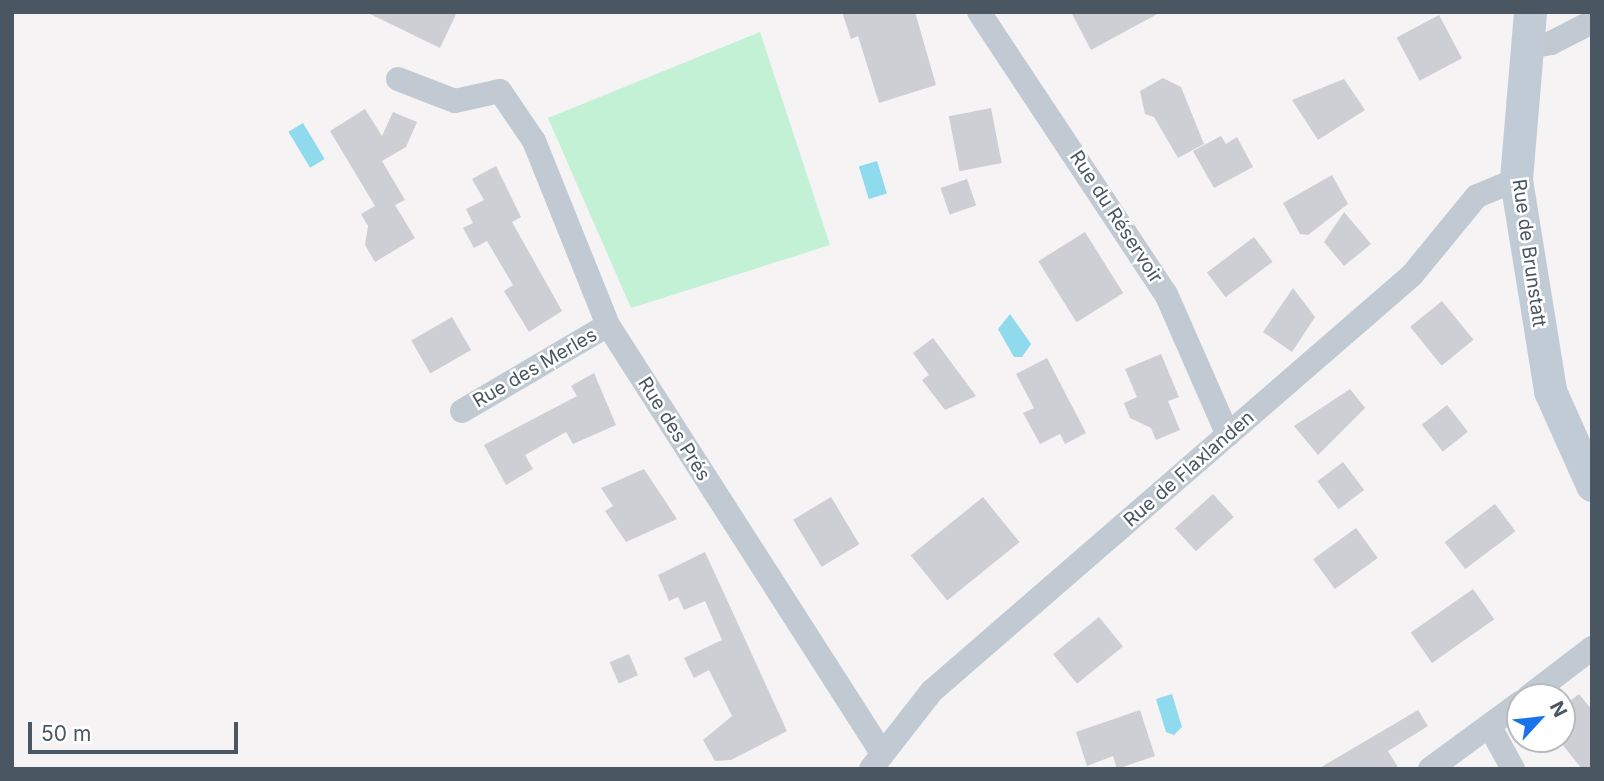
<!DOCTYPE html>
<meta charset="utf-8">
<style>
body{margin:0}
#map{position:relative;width:1604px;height:781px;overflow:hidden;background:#f5f3f3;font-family:Inter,sans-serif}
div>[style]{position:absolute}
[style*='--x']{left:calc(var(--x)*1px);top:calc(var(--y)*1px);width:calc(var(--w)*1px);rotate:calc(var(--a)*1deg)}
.green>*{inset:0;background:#c3f1d5}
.water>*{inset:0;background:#90daee;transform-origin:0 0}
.building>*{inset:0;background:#cdcfd5;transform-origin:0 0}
.street>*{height:24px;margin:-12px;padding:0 12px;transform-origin:12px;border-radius:12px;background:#c1cad2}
.secondary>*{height:33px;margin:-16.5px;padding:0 16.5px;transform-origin:16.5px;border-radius:16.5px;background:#c1cbd6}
span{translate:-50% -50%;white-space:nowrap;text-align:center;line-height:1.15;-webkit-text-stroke:5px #fff;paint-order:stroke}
.street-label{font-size:19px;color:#4a5661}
.frame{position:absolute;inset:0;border:14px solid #4a5661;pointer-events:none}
.north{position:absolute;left:1506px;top:683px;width:70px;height:70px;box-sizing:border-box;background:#fff;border:2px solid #b7bbc0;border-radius:50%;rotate:63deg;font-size:19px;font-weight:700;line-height:28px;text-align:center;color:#4a5661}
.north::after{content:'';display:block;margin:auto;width:24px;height:32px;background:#1a73e8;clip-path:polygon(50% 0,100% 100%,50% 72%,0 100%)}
.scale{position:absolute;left:28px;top:722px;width:210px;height:32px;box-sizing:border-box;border:4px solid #4a5661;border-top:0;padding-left:9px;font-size:21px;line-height:24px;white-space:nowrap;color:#4a5661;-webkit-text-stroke:5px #fff;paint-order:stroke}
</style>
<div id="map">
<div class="green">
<div style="clip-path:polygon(760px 32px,830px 245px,631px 308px,548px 118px)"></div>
</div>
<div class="water">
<div style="left:303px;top:123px;width:42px;height:17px;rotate:59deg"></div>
<div style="left:877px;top:161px;width:34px;height:19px;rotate:73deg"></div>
<div style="clip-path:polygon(1010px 314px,1031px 344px,1022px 357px,1014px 357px,998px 329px)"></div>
<div style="clip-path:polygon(1172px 694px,1182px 727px,1174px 735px,1166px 732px,1156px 699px)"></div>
</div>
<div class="building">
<div style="clip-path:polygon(366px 12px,457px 12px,440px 48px)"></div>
<div style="clip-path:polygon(842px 12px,915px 12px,936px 85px,879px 103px,858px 36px,851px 39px)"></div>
<div style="clip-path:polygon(1071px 12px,1161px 12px,1091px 50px)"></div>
<div style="left:1439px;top:15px;width:49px;height:48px;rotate:62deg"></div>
<div style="clip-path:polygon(1163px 78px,1181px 87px,1204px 144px,1178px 158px,1154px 117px,1145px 114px,1140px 91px)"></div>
<div style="clip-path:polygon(1344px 79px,1365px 110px,1318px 140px,1292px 100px)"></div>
<div style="left:991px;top:108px;width:56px;height:43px;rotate:79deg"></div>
<div style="clip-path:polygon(365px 109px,382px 136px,393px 112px,417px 122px,406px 147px,382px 161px,405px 200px,395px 205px,415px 238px,375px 262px,365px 245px,368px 226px,361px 214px,375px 206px,330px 131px)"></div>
<div style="clip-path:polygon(1221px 136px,1226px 144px,1237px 137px,1253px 167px,1214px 188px,1193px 151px)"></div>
<div style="clip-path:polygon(496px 166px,521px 217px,512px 222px,562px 311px,529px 332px,504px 291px,513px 285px,487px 241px,474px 248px,463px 228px,473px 223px,466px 209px,484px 200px,472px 179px)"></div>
<div style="clip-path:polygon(1332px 175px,1348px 204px,1308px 235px,1300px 234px,1283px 203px)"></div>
<div style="left:967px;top:179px;width:28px;height:28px;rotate:71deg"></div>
<div style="clip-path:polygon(1344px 212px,1371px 244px,1344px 266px,1324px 242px)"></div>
<div style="left:1085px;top:232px;width:72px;height:55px;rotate:58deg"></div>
<div style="left:1254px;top:237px;width:31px;height:59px;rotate:53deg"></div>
<div style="clip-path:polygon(1293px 288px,1315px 317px,1292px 352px,1263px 332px)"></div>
<div style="left:1442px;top:301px;width:50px;height:41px;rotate:51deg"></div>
<div style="left:452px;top:317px;width:38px;height:47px;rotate:60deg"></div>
<div style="clip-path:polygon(933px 338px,976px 396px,945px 410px,922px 380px,929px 375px,913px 353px)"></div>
<div style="clip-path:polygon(1161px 354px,1179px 397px,1168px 401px,1180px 430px,1156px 440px,1151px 428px,1130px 418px,1124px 403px,1137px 397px,1125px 369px)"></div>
<div style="clip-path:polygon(1047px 358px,1086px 433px,1065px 444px,1060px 434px,1040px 444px,1023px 413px,1034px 408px,1016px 374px)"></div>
<div style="clip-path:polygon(594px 373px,616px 425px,573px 444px,566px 432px,525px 455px,533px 469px,506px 485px,484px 445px,577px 396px,571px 386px)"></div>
<div style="clip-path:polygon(1350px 389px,1365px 408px,1318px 455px,1294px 426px)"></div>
<div style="left:1447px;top:405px;width:34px;height:32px;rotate:52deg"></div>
<div style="left:1343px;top:462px;width:35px;height:32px;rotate:53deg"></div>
<div style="clip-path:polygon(644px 469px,677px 519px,626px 542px,605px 511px,613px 506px,601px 488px)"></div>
<div style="left:1213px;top:494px;width:31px;height:51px;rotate:48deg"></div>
<div style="left:831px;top:497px;width:55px;height:44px;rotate:59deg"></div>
<div style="left:983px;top:497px;width:58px;height:93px;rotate:51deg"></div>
<div style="left:1495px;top:504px;width:34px;height:63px;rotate:53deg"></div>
<div style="left:1356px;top:528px;width:37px;height:53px;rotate:54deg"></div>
<div style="clip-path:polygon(705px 552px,787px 731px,731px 760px,715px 761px,703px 740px,732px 716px,709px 670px,694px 678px,684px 658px,722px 640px,705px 601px,684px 610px,678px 597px,669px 601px,658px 575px)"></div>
<div style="left:1473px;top:589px;width:37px;height:76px;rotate:55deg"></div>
<div style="left:1099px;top:617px;width:38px;height:59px;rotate:51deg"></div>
<div style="left:629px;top:654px;width:23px;height:21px;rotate:67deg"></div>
<div style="clip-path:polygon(1579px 694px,1592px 710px,1592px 769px,1582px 769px,1562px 744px,1562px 707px)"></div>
<div style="clip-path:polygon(1140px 710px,1155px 756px,1117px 769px,1113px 756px,1087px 766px,1076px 732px)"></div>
<div style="clip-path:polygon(1418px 710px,1428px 726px,1388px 751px,1399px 769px,1318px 769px)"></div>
</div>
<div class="street">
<div style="--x:979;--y:12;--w:338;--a:56.5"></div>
<div style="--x:1166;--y:294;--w:154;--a:66.3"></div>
<div style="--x:1527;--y:47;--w:24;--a:-9"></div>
<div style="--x:1551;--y:43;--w:46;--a:-27.1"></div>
<div style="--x:398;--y:79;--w:61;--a:21.1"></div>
<div style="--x:455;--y:101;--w:46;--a:-12.5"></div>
<div style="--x:500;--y:91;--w:60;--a:55.8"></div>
<div style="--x:534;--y:141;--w:198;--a:68.1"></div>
<div style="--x:608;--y:325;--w:505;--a:57.38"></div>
<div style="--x:462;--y:411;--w:169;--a:-30.5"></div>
<div style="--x:1528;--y:697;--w:81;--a:-37.4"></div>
<div style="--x:1490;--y:727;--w:48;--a:61.3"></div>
<div style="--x:871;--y:769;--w:99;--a:-52"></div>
<div style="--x:932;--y:691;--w:635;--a:-40.91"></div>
<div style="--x:1412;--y:275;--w:102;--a:-50.6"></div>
<div style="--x:1477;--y:196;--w:42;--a:-22.3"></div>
<div style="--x:1430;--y:769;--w:112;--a:-36.3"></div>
</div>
<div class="secondary">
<div style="--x:1530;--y:12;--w:169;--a:94.8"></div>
<div style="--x:1516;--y:180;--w:214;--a:80.8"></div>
<div style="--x:1550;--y:391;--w:103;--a:65.9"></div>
</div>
<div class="street-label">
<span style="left:1116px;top:217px;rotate:57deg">Rue du Réservoir</span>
<span style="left:1529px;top:253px;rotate:82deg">Rue de Brunstatt</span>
<span style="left:535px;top:368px;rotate:-30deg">Rue des Merles</span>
<span style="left:674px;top:429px;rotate:58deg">Rue des Prés</span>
<span style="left:1189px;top:469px;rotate:-41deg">Rue de Flaxlanden</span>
</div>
<div class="frame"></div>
<div class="north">N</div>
<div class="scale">50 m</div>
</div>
